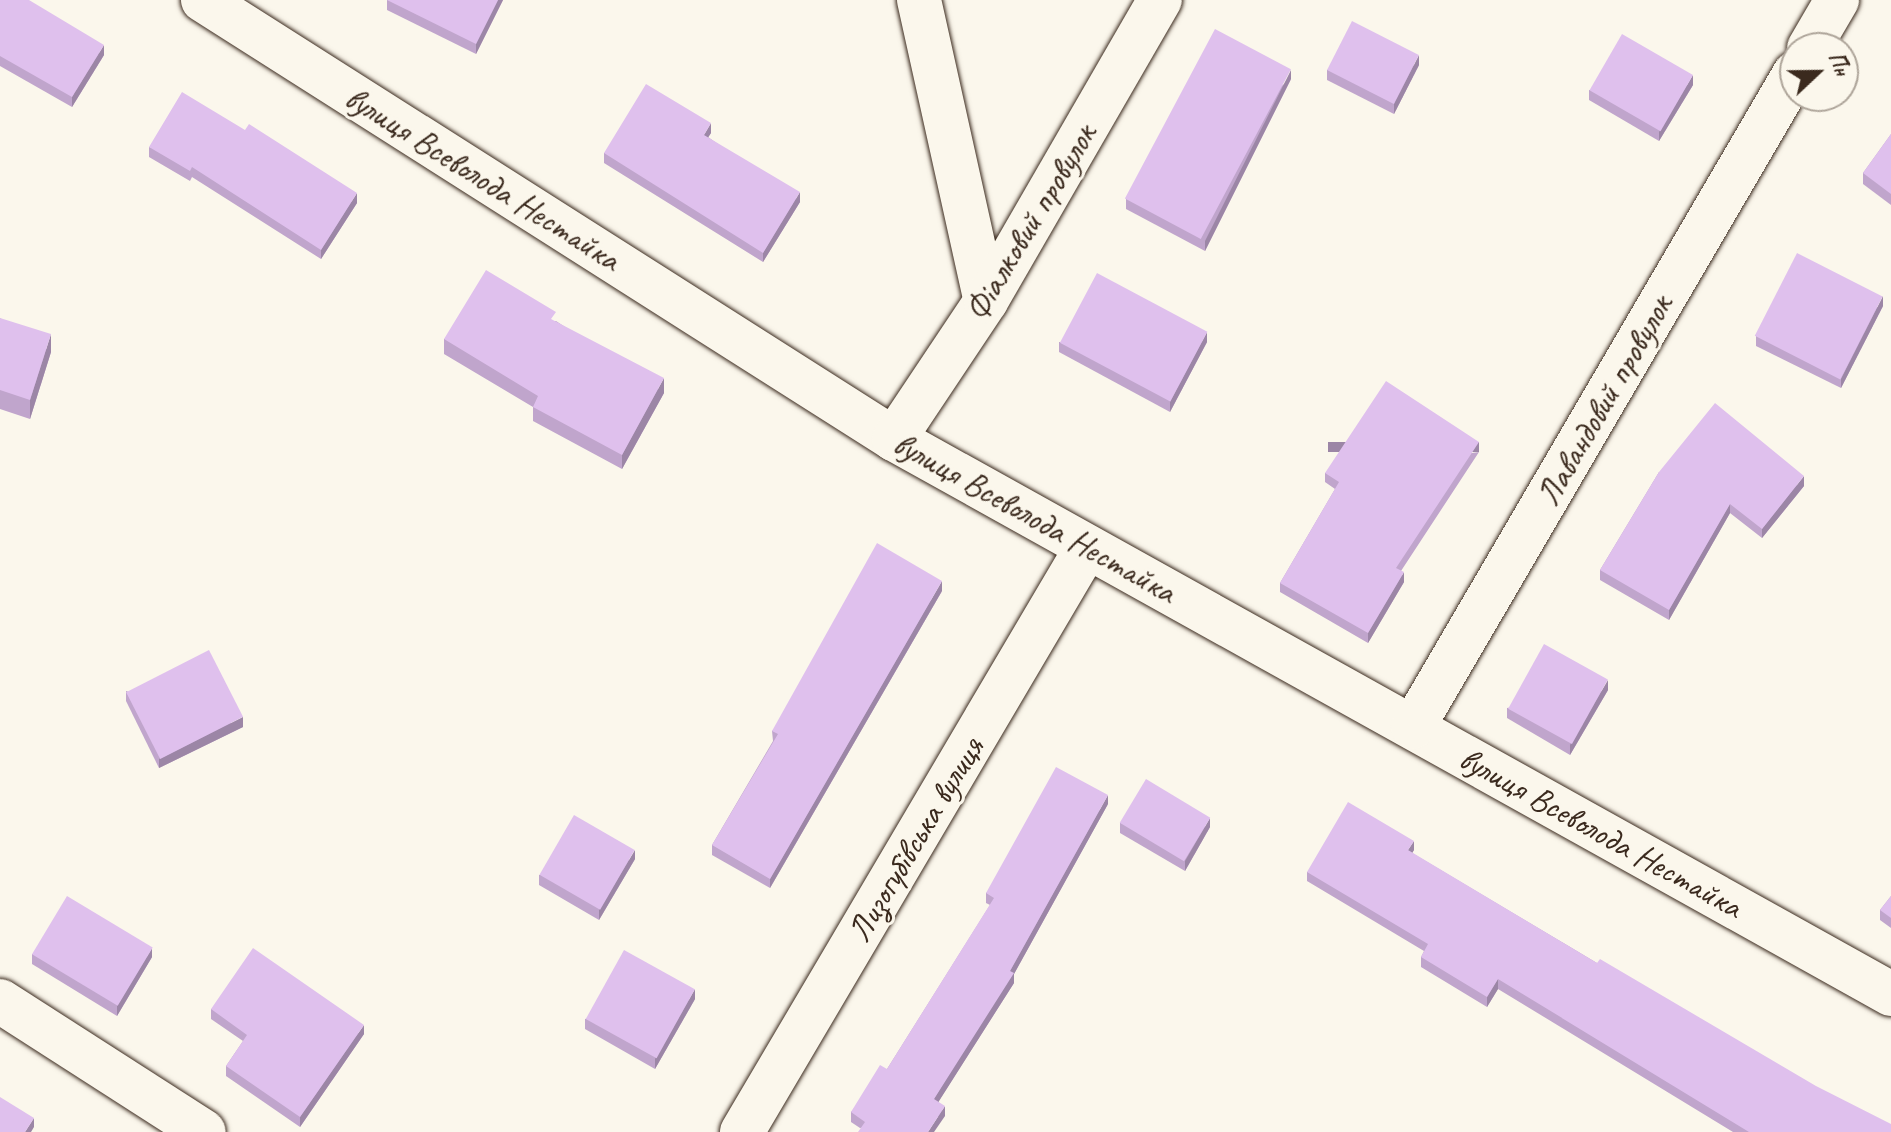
<!DOCTYPE html>
<meta charset="utf-8">
<style>
body{margin:0}
#map{position:relative;width:1891px;height:1132px;overflow:hidden;background:#fbf7ec;font-family:Caveat,sans-serif}
div>[style]{position:absolute}
[style*='--x']{left:calc(var(--x)*1px);top:calc(var(--y)*1px);width:calc(var(--w)*1px);rotate:calc(var(--a)*1deg)}
.roads{filter:drop-shadow(0 0 2px #3b2a1e) drop-shadow(0 0 2px #3b2a1e)}
.street>*{height:44px;margin:-22px;padding:0 22px;transform-origin:22px;border-radius:22px;background:#fbf7ec}
.wall>*{inset:0;background:#c0a5cc}
.shaded-wall>*{inset:0;background:#9c86a6;transform-origin:0 0}
.building>*{inset:0;background:#dfc0ed;transform-origin:0 0}
span{translate:-50% -50%;white-space:nowrap;text-align:center;line-height:1.15;-webkit-text-stroke:6px #fbf7ec;paint-order:stroke}
.street-label{font-size:34px;color:#3b2a1e}
.north{position:absolute;left:1779px;top:32px;width:80px;height:80px;box-sizing:border-box;background:#fbf7ec;border:2px solid #aea59a;border-radius:50%;rotate:68deg;font-size:22px;font-weight:700;line-height:32px;text-align:center;color:#3b2a1e}
.north::after{content:'';display:block;margin:auto;width:28px;height:36px;background:#3b2a1e;clip-path:polygon(50% 0,100% 100%,50% 72%,0 100%)}
</style>
<div id="map">
<div class="roads">
<div class="street">
<div style="--x:203;--y:0;--w:819;--a:32.43"></div>
<div style="--x:894;--y:439;--w:1141;--a:29.1"></div>
<div style="--x:919;--y:0;--w:308;--a:77.5"></div>
<div style="--x:1809;--y:48;--w:56;--a:-59.7"></div>
<div style="--x:894;--y:439;--w:166;--a:-56.3"></div>
<div style="--x:986;--y:301;--w:348;--a:-60"></div>
<div style="--x:1413;--y:727;--w:757;--a:-59.71"></div>
<div style="--x:0;--y:1001;--w:242;--a:32.7"></div>
<div style="--x:742;--y:1132;--w:679;--a:-59.47"></div>
</div>
</div>
<div class="wall">
<div style="clip-path:polygon(0 0,104px 55px,72px 107px,0 66px)"></div>
<div style="clip-path:polygon(387px 0,503px 0,476px 54px,387px 10px)"></div>
<div style="clip-path:polygon(1419px 65px,1394px 114px,1327px 80px,1327px 70px)"></div>
<div style="clip-path:polygon(1291px 79px,1205px 251px,1126px 209px,1126px 199px)"></div>
<div style="clip-path:polygon(1693px 85px,1659px 141px,1589px 100px,1589px 90px)"></div>
<div style="clip-path:polygon(711px 133px,708px 137px,800px 202px,763px 262px,604px 163px,604px 153px)"></div>
<div style="clip-path:polygon(1891px 134px,1891px 205px,1863px 184px,1863px 173px)"></div>
<div style="clip-path:polygon(149px 147px,357px 203px,321px 259px,192px 177px,190px 181px,149px 157px)"></div>
<div style="clip-path:polygon(1883px 306px,1841px 388px,1756px 346px,1756px 336px)"></div>
<div style="clip-path:polygon(0 318px,51px 352px,30px 419px,0 409px)"></div>
<div style="clip-path:polygon(556px 321px,664px 393px,622px 469px,533px 421px,533px 407px,444px 354px,444px 339px)"></div>
<div style="clip-path:polygon(1059px 342px,1207px 342px,1170px 412px,1059px 352px)"></div>
<div style="clip-path:polygon(1479px 452px,1401px 571px,1404px 582px,1368px 643px,1280px 592px,1280px 583px,1335px 489px,1325px 482px,1325px 473px)"></div>
<div style="clip-path:polygon(1659px 472px,1804px 486px,1762px 538px,1730px 513px,1669px 620px,1600px 580px,1600px 570px)"></div>
<div style="clip-path:polygon(942px 591px,770px 888px,712px 855px,712px 845px,773px 741px,772px 731px)"></div>
<div style="clip-path:polygon(1608px 690px,1570px 755px,1507px 718px,1507px 708px)"></div>
<div style="clip-path:polygon(126px 691px,243px 727px,159px 768px,126px 701px)"></div>
<div style="clip-path:polygon(1108px 804px,1014px 974px,1014px 983px,938px 1102px,945px 1116px,860px 1128px,851px 1122px,851px 1112px,887px 1069px,990px 905px,986px 903px,986px 893px)"></div>
<div style="clip-path:polygon(1120px 823px,1210px 827px,1185px 871px,1120px 833px)"></div>
<div style="clip-path:polygon(1414px 850px,1412px 853px,1597px 963px,1891px 1132px,1733px 1132px,1498px 989px,1487px 1007px,1421px 967px,1421px 957px,1424px 951px,1307px 881px,1307px 872px)"></div>
<div style="clip-path:polygon(635px 859px,599px 920px,539px 885px,539px 875px)"></div>
<div style="clip-path:polygon(1891px 896px,1891px 928px,1880px 920px,1880px 910px)"></div>
<div style="clip-path:polygon(32px 954px,152px 957px,117px 1016px,32px 964px)"></div>
<div style="clip-path:polygon(695px 999px,655px 1069px,585px 1029px,585px 1019px)"></div>
<div style="clip-path:polygon(211px 1009px,364px 1034px,300px 1127px,226px 1076px,226px 1066px,243px 1041px,211px 1019px)"></div>
</div>
<div class="shaded-wall">
<div style="clip-path:polygon(498px 0,503px 0,476px 54px,476px 44px)"></div>
<div style="clip-path:polygon(104px 45px,104px 55px,72px 107px,72px 97px)"></div>
<div style="clip-path:polygon(1419px 55px,1419px 65px,1394px 114px,1394px 104px)"></div>
<div style="clip-path:polygon(1291px 70px,1291px 79px,1205px 251px,1205px 241px)"></div>
<div style="clip-path:polygon(1693px 75px,1693px 85px,1659px 141px,1659px 132px)"></div>
<div style="clip-path:polygon(711px 123px,711px 133px,704px 144px,704px 135px)"></div>
<div style="clip-path:polygon(800px 192px,800px 202px,763px 262px,763px 253px)"></div>
<div style="clip-path:polygon(357px 193px,357px 203px,321px 259px,321px 250px)"></div>
<div style="clip-path:polygon(1883px 296px,1883px 306px,1841px 388px,1841px 379px)"></div>
<div style="clip-path:polygon(1207px 332px,1207px 342px,1170px 412px,1170px 402px)"></div>
<div style="clip-path:polygon(51px 334px,51px 352px,30px 419px,30px 400px)"></div>
<div style="clip-path:polygon(664px 378px,664px 393px,622px 469px,622px 455px)"></div>
<div style="left:1479px;top:442px;width:10px;height:151px;rotate:90deg"></div>
<div style="clip-path:polygon(1804px 476px,1804px 486px,1762px 538px,1762px 529px)"></div>
<div style="clip-path:polygon(1730px 504px,1730px 513px,1669px 620px,1669px 610px)"></div>
<div style="clip-path:polygon(1404px 572px,1404px 582px,1368px 643px,1368px 633px)"></div>
<div style="clip-path:polygon(942px 581px,942px 591px,770px 888px,770px 879px)"></div>
<div style="clip-path:polygon(1608px 680px,1608px 690px,1570px 755px,1570px 745px)"></div>
<div style="clip-path:polygon(243px 717px,243px 727px,159px 768px,159px 759px)"></div>
<div style="clip-path:polygon(1108px 795px,1108px 804px,1014px 974px,1014px 983px,934px 1109px,934px 1099px,1010px 971px)"></div>
<div style="clip-path:polygon(1210px 818px,1210px 827px,1185px 871px,1185px 861px)"></div>
<div style="clip-path:polygon(1414px 841px,1414px 850px,1408px 860px,1408px 850px)"></div>
<div style="clip-path:polygon(635px 850px,635px 859px,599px 920px,599px 910px)"></div>
<div style="clip-path:polygon(152px 948px,152px 957px,117px 1016px,117px 1006px)"></div>
<div style="clip-path:polygon(1498px 979px,1498px 989px,1487px 1007px,1487px 997px)"></div>
<div style="clip-path:polygon(695px 989px,695px 999px,655px 1069px,655px 1059px)"></div>
<div style="clip-path:polygon(364px 1025px,364px 1034px,300px 1127px,300px 1117px)"></div>
<div style="clip-path:polygon(945px 1106px,945px 1116px,934px 1132px,928px 1132px)"></div>
<div style="clip-path:polygon(34px 1118px,34px 1127px,31px 1132px,25px 1132px)"></div>
</div>
<div class="building">
<div style="clip-path:polygon(0 0,29px 0,104px 45px,72px 97px,0 56px)"></div>
<div style="clip-path:polygon(387px 0,498px 0,476px 44px)"></div>
<div style="left:1352px;top:21px;width:75px;height:55px;rotate:27deg"></div>
<div style="left:1215px;top:29px;width:86px;height:192px;rotate:28deg"></div>
<div style="left:1622px;top:34px;width:82px;height:65px;rotate:30deg"></div>
<div style="clip-path:polygon(646px 84px,711px 123px,704px 135px,800px 192px,763px 253px,604px 153px)"></div>
<div style="clip-path:polygon(182px 92px,245px 130px,249px 124px,357px 193px,321px 250px,192px 167px,190px 171px,149px 147px)"></div>
<div style="clip-path:polygon(1891px 134px,1891px 194px,1863px 173px)"></div>
<div style="left:1797px;top:253px;width:96px;height:93px;rotate:27deg"></div>
<div style="clip-path:polygon(486px 270px,556px 312px,551px 319px,664px 378px,622px 455px,533px 407px,538px 396px,444px 339px)"></div>
<div style="left:1097px;top:273px;width:125px;height:79px;rotate:28deg"></div>
<div style="clip-path:polygon(0 318px,51px 334px,30px 400px,0 390px)"></div>
<div style="clip-path:polygon(1386px 381px,1479px 442px,1396px 568px,1404px 572px,1368px 633px,1280px 583px,1339px 482px,1325px 473px)"></div>
<div style="clip-path:polygon(1715px 403px,1804px 476px,1762px 529px,1730px 504px,1669px 610px,1600px 570px,1659px 472px)"></div>
<div style="clip-path:polygon(877px 543px,942px 581px,770px 879px,712px 845px,778px 734px,772px 731px)"></div>
<div style="left:1544px;top:644px;width:73px;height:74px;rotate:29deg"></div>
<div style="left:209px;top:650px;width:75px;height:93px;rotate:63deg"></div>
<div style="clip-path:polygon(1056px 767px,1108px 795px,1010px 971px,1014px 973px,934px 1099px,945px 1106px,928px 1132px,858px 1132px,865px 1122px,851px 1112px,880px 1065px,887px 1069px,994px 898px,986px 893px)"></div>
<div style="left:1146px;top:779px;width:75px;height:51px;rotate:31deg"></div>
<div style="clip-path:polygon(1348px 802px,1414px 841px,1408px 850px,1597px 963px,1600px 959px,1816px 1086px,1891px 1124px,1891px 1132px,1749px 1132px,1498px 979px,1487px 997px,1421px 957px,1428px 944px,1307px 872px)"></div>
<div style="left:574px;top:815px;width:70px;height:69px;rotate:30deg"></div>
<div style="left:67px;top:896px;width:100px;height:68px;rotate:31deg"></div>
<div style="clip-path:polygon(1891px 896px,1891px 918px,1880px 910px)"></div>
<div style="clip-path:polygon(253px 948px,364px 1025px,300px 1117px,226px 1066px,247px 1035px,211px 1009px)"></div>
<div style="left:624px;top:950px;width:81px;height:79px;rotate:29deg"></div>
<div style="clip-path:polygon(0 1097px,34px 1118px,25px 1132px,0 1132px)"></div>
</div>
<div class="street-label">
<span style="left:483px;top:178px;rotate:32deg">вулиця Всеволода Нестайка</span>
<span style="left:1030px;top:222px;rotate:-59deg">Фіалковий провулок</span>
<span style="left:1604px;top:400px;rotate:-60deg">Лавандовий провулок</span>
<span style="left:1035px;top:517px;rotate:29deg">вулиця Всеволода Нестайка</span>
<span style="left:1601px;top:832px;rotate:29deg">вулиця Всеволода Нестайка</span>
<span style="left:915px;top:839px;rotate:-59deg">Лизогубівська вулиця</span>
</div>
<div class="north">Пн</div>
</div>
